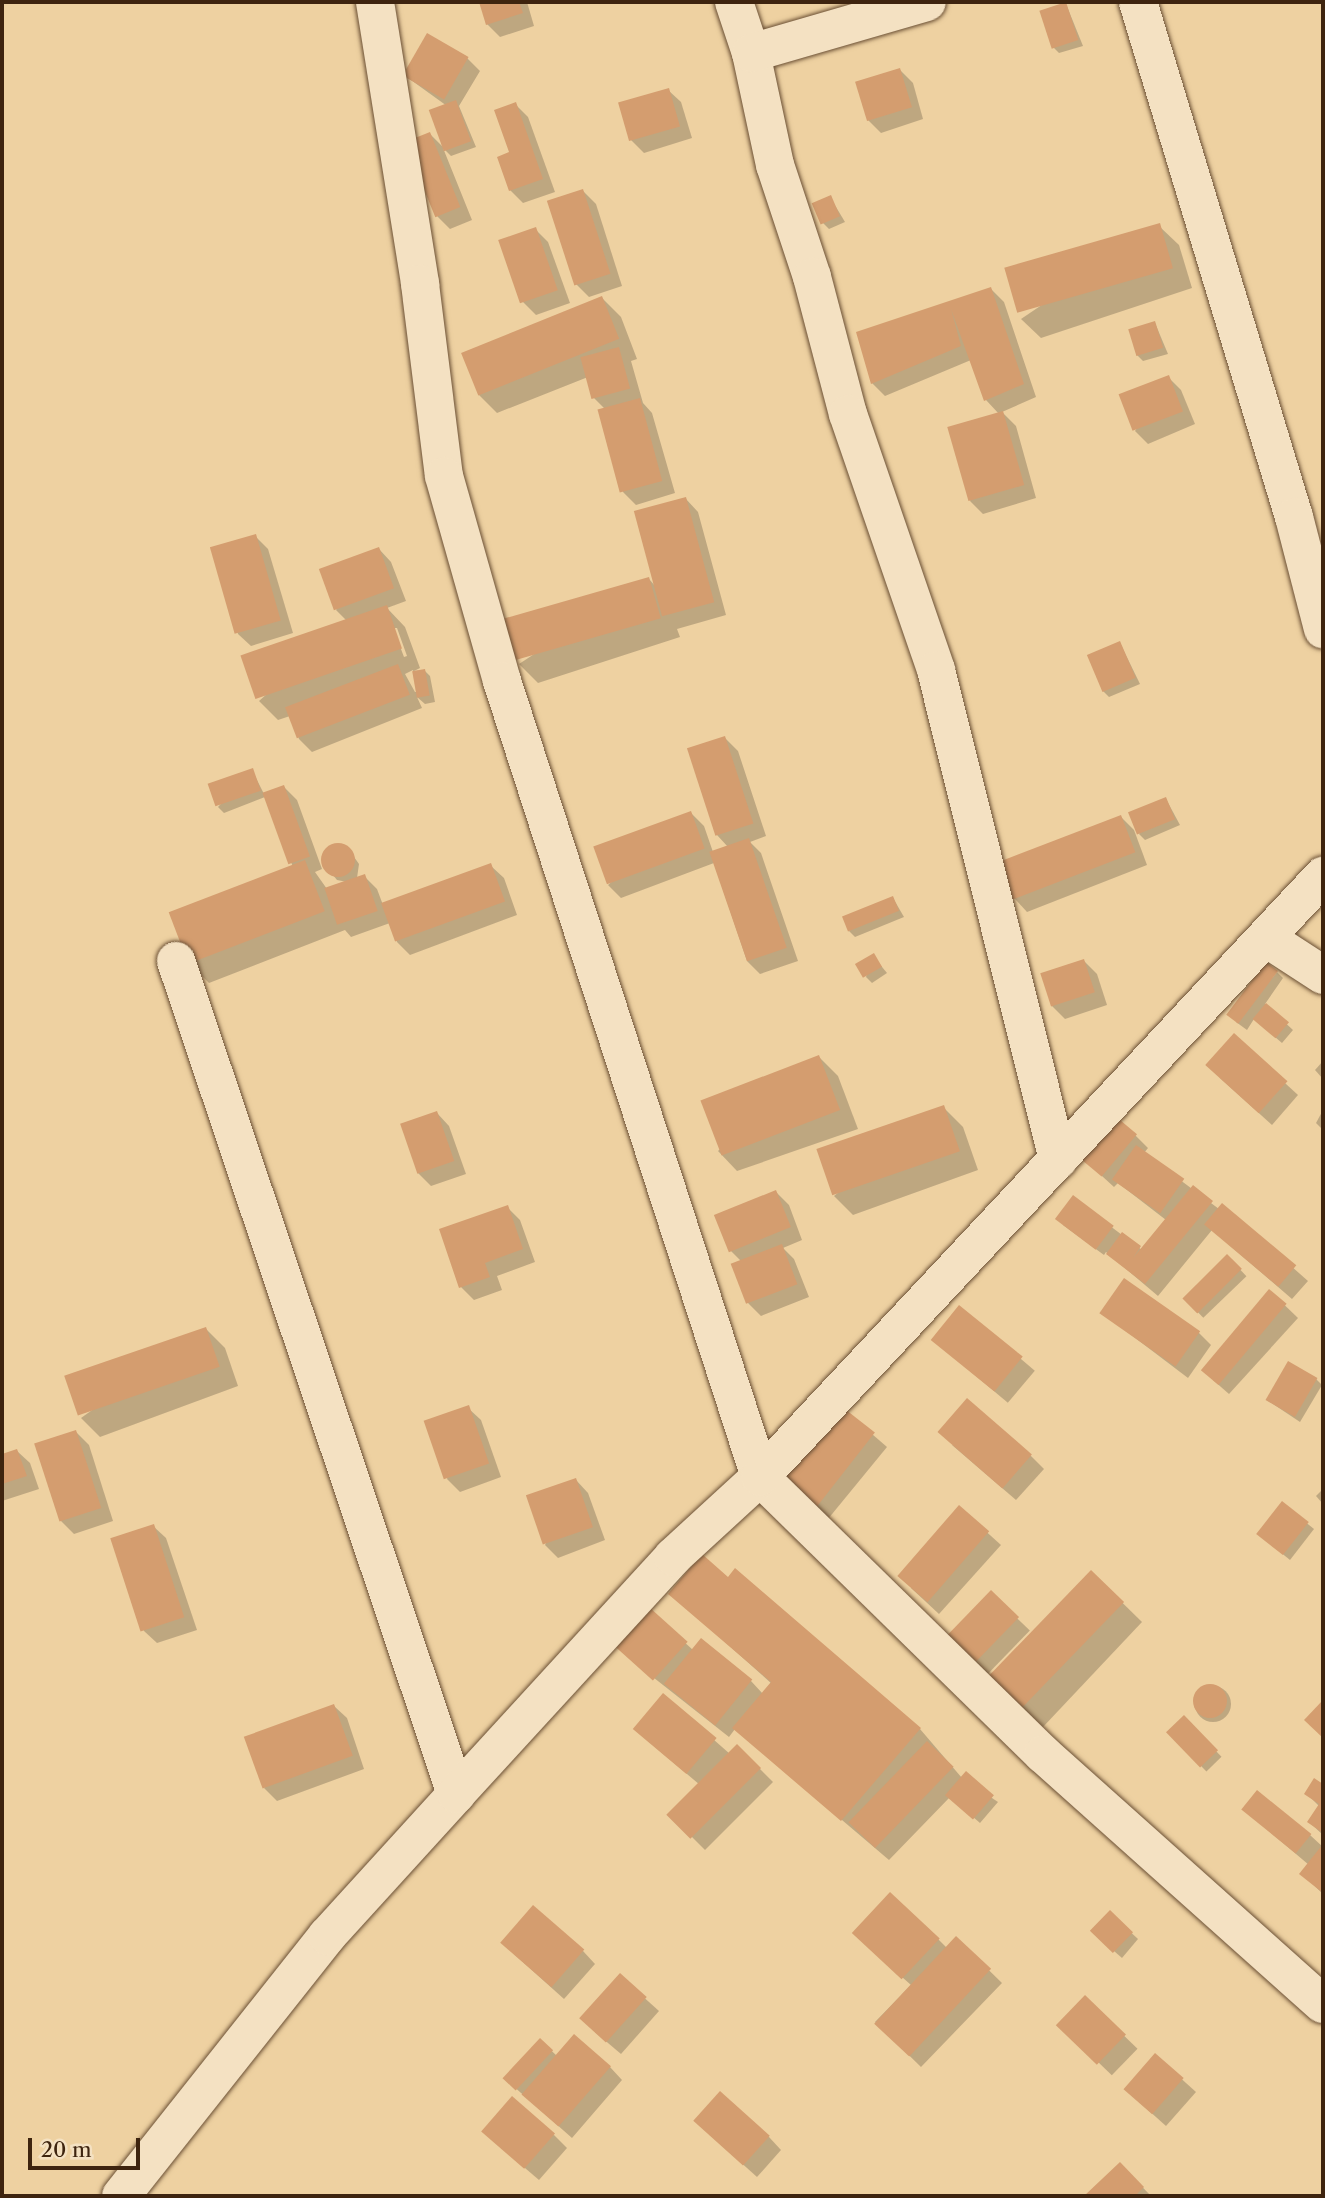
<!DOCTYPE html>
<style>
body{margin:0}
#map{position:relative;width:1325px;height:2198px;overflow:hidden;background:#eed1a1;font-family:"Libre Caslon Text",serif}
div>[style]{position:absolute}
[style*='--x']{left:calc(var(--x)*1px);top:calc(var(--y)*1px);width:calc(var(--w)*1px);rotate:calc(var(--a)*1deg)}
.shadow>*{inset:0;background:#0003;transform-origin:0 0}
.round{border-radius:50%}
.building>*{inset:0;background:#d49d6f;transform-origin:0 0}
.roads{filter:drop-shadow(0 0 2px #6a4f34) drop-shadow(0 0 2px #6a4f34)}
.minor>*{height:38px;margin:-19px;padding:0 19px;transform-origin:19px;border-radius:19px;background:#f4e1c2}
span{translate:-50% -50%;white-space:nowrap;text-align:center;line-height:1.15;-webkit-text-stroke:6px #f4e1c2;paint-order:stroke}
.frame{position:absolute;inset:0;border:4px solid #3e240f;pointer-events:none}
.scale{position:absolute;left:28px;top:2138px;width:112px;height:32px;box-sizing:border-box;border:4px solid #3e240f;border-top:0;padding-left:9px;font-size:21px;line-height:24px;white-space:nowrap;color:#3e240f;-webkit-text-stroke:5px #f4e1c2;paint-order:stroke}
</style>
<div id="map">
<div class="shadow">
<div style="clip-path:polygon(480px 2px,527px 2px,534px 26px,500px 37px,487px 24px)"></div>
<div style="clip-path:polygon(1066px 4px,1083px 46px,1059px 53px,1053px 47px)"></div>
<div style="clip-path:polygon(467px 58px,480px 71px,459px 106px,476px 147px,451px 156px,443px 148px,472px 220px,450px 229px,437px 216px,407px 144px,430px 134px,445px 149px,447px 106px,404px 75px)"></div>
<div style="clip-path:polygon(900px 70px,913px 83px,923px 119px,881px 133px,868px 120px)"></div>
<div style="clip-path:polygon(668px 90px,681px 102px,692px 138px,644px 153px,631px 140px)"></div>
<div style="clip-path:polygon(515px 104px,528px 117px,555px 192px,523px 203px,510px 190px)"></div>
<div style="clip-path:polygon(583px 191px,596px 204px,622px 286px,589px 297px,576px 284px)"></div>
<div style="clip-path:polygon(830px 197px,845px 222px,829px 229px,823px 223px)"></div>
<div style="clip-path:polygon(1159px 226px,1179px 245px,1192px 288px,1041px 338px,1021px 319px)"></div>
<div style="clip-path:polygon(535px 229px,548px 242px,570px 303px,536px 315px,523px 302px)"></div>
<div style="clip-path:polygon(991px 289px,1004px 302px,1036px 397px,1002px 412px,1016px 426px,1036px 498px,983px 514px,970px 501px,999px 414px,986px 400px,971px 360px,885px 396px,872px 383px,859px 333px)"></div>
<div style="clip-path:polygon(602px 298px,621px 317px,637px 359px,631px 361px,643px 403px,652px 413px,675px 493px,636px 505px,623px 492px,606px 410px,594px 398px,588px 377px,497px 413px,478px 394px)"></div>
<div style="clip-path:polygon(1155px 323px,1168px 354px,1143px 361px,1137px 355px)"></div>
<div style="clip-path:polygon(1169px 378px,1181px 390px,1195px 424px,1148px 444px,1135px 431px)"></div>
<div style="clip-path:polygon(686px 499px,698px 512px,726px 615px,677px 629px,680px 637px,538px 683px,519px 664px,649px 579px,656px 587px)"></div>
<div style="clip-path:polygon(255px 536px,268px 549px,293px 633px,251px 646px,238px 634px,212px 550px)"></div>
<div style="clip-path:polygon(evenodd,379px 549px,391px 562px,406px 601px,387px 608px,405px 627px,420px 668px,414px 671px,424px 670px,430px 676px,435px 702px,425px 704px,417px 697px,422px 708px,312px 752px,299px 739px,290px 716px,278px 720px,259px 701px,348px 622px,336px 610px,379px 549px,393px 628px,397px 628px,407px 656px,404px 657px,393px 628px,379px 549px,413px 670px,417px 692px,415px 692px,405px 674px,413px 670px)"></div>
<div style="clip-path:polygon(1120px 643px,1140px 684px,1109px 697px,1103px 691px)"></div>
<div style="clip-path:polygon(725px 738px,738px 751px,766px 836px,750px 842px,761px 853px,798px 961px,760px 974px,747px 961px,714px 863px,621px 898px,608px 885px,691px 813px,704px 826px,713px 852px,728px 847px,717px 835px)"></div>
<div style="clip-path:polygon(252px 770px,264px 794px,284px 787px,297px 800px,322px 869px,315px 872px,327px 889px,347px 882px,337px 880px,323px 863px,325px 852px,334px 845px,352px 854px,359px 864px,357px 878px,364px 876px,377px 889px,383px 905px,491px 866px,504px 878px,517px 915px,410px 955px,397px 942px,390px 923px,351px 937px,345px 930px,209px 983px,190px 964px,293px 867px,265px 797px,224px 813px,218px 807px)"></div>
<div style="clip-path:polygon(1166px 799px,1180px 825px,1145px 840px,1139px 834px)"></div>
<div style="clip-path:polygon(1121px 817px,1134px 830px,1147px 865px,1027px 912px,1015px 899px,1001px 865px)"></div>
<div style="clip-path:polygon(893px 898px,904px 917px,855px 937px,849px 931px)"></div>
<div style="clip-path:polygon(873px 956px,887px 973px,872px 983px,866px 977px)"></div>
<div style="clip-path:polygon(1084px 961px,1097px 974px,1107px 1005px,1065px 1019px,1052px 1006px)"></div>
<div style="clip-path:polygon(1277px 972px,1283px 978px,1265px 1004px,1293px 1030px,1282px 1043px,1254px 1019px,1247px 1030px,1236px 1022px)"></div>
<div style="clip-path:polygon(1234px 1036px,1298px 1095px,1272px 1125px,1220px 1078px)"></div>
<div style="clip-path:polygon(819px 1057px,838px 1076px,858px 1129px,737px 1171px,718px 1151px)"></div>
<div style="clip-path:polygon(1323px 1061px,1323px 1079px,1315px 1070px)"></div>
<div style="clip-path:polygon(943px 1107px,963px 1127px,978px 1170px,853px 1215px,834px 1196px)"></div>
<div style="clip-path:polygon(1323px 1110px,1323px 1130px,1316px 1123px)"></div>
<div style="clip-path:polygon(437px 1113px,449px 1126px,466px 1174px,431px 1186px,418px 1173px)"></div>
<div style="clip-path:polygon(1135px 1135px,1148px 1148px,1144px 1153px,1219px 1209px,1222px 1205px,1308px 1281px,1292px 1299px,1212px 1230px,1158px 1296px,1106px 1252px,1104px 1255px,1063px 1225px,1073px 1198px,1142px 1250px,1166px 1220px,1118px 1183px,1114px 1187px,1080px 1156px)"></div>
<div style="clip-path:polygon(776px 1192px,789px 1205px,802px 1240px,783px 1248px,794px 1259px,809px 1297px,761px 1316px,748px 1303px,742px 1262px,730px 1250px)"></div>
<div style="clip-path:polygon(507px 1207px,520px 1220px,535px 1262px,497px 1276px,502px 1290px,474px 1300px,461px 1287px)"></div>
<div style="left:1227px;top:1256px;width:28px;height:60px;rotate:46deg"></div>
<div style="clip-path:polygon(1270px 1291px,1298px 1318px,1229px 1394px,1213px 1380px)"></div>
<div style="left:959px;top:1307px;width:99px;height:42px;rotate:40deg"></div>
<div style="clip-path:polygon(1101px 1312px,1198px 1332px,1211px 1345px,1188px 1378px)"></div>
<div style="clip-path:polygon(206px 1329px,225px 1348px,238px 1386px,100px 1437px,81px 1418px)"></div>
<div style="clip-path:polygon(1316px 1379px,1322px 1385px,1300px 1422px,1267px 1400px)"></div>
<div style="clip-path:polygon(468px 1408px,481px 1420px,501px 1477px,460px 1492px,447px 1479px)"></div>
<div style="clip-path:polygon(842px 1408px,887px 1447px,828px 1519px,795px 1493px)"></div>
<div style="clip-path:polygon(76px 1432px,89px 1445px,113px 1521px,74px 1534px,61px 1521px)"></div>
<div style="clip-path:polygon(952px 1445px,1031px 1456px,1044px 1469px,1016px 1500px)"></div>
<div style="clip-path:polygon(17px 1451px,30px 1463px,39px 1489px,2px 1501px,2px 1456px)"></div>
<div style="clip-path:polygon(576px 1480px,588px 1493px,605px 1540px,558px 1558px,545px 1545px)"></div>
<div style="clip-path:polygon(1323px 1489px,1323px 1504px,1316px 1496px)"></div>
<div style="clip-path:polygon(1282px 1503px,1314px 1529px,1290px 1560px,1264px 1539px)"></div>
<div style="clip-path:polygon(959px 1507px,1001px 1545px,939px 1614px,911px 1588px)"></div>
<div style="clip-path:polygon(153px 1526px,166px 1538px,197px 1630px,157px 1643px,144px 1631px,114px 1540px)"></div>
<div style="clip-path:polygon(1091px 1572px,1142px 1622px,1043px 1727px,1011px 1697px)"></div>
<div style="clip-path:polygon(670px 1593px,920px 1729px,962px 1778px,998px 1802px,980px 1823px,950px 1797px,889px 1860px,735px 1729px,729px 1737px,630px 1659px,649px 1610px,693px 1650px,751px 1681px,763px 1694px,772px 1684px)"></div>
<div style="left:991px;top:1593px;width:54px;height:62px;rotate:44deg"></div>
<div class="round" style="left:1195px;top:1686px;width:36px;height:36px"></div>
<div style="clip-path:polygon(663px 1695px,730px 1754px,737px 1746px,773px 1782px,705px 1850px,670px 1815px,700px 1785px,648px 1741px)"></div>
<div style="clip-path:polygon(334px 1706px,347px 1718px,364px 1769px,277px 1801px,264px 1788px)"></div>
<div style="left:1184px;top:1718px;width:54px;height:21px;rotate:46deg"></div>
<div style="clip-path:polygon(1315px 1780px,1323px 1786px,1323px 1835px,1309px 1822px,1320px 1807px,1306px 1793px)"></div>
<div style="clip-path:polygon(1244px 1810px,1310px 1835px,1323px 1847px,1323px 1894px,1302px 1874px,1309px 1865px)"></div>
<div style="clip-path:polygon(1110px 1913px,1138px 1939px,1122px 1958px,1099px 1938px)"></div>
<div style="clip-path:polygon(956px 1938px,1002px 1983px,921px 2067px,875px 2022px,911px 1985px,867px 1946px,938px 1939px,947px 1948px)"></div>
<div style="clip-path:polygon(583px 1951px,595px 1964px,564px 1999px,515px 1955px)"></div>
<div style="clip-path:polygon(620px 1976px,659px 2011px,621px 2054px,595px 2032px)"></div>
<div style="left:1085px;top:1998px;width:73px;height:37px;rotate:44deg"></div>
<div style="clip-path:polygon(540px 2040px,557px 2056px,610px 2067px,622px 2080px,572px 2138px,512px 2085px)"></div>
<div style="clip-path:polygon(1155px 2055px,1196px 2092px,1166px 2126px,1138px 2101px)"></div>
<div style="clip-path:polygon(708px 2133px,769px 2137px,781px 2150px,757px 2177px)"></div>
<div style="clip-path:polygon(554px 2135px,567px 2148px,539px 2180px,497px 2144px)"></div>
<div style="clip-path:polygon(1120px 2164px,1151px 2196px,1086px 2196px)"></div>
</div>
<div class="building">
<div style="clip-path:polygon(479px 2px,519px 2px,523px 13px,486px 25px)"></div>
<div style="left:1066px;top:2px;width:40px;height:28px;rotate:72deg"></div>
<div style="left:427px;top:33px;width:48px;height:49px;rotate:30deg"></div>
<div style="left:900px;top:68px;width:41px;height:47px;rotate:73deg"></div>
<div style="left:669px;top:88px;width:40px;height:53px;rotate:74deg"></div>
<div style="left:456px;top:100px;width:44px;height:29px;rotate:70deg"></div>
<div style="clip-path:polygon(516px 102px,543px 179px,509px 191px,497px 157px,509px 152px,494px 110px)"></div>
<div style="left:430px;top:132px;width:81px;height:27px;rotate:68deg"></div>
<div style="left:583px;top:189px;width:89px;height:38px;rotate:72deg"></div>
<div style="left:831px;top:195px;width:23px;height:21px;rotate:67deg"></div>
<div style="left:1160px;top:223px;width:47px;height:162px;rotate:74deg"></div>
<div style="left:536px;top:227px;width:67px;height:40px;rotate:71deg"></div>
<div style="clip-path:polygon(991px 287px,1024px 384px,984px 401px,951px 309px,961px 346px,871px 384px,856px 332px)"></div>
<div style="left:602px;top:296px;width:46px;height:152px;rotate:68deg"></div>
<div style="left:1155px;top:321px;width:28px;height:28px;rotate:73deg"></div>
<div style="left:619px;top:347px;width:43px;height:40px;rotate:75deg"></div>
<div style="left:1169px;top:375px;width:39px;height:54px;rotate:69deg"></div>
<div style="left:640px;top:398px;width:86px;height:44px;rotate:75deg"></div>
<div style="left:1003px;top:411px;width:77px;height:58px;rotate:74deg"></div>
<div style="left:686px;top:497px;width:109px;height:54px;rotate:75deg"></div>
<div style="left:256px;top:534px;width:90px;height:48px;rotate:74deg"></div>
<div style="left:379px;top:547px;width:44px;height:64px;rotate:70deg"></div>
<div style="left:649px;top:577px;width:43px;height:151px;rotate:74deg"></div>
<div style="left:387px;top:605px;width:46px;height:155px;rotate:71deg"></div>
<div style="left:1120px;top:641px;width:40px;height:36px;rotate:67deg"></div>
<div style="left:398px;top:664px;width:33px;height:121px;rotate:69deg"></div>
<div style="left:425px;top:669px;width:27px;height:13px;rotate:80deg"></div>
<div style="left:725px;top:736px;width:92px;height:40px;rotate:72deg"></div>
<div style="left:253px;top:768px;width:24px;height:48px;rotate:71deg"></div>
<div style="left:284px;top:785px;width:76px;height:23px;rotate:70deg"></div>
<div style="left:1166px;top:797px;width:24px;height:41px;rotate:68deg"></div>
<div style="left:691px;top:811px;width:40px;height:104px;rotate:70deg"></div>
<div style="left:1121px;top:815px;width:40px;height:131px;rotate:69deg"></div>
<div style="left:749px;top:838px;width:116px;height:42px;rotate:71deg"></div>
<div class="round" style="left:321px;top:843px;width:34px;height:34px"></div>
<div style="left:305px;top:860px;width:55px;height:146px;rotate:69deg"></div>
<div style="left:491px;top:863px;width:41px;height:117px;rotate:70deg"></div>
<div style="left:365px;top:874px;width:39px;height:43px;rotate:71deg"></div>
<div style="left:893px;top:896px;width:16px;height:55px;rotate:68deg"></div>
<div style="left:874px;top:953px;width:16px;height:22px;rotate:60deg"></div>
<div style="left:1084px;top:959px;width:35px;height:46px;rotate:72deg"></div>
<div style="left:1266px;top:962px;width:15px;height:66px;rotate:37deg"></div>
<div style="left:1266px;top:1003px;width:30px;height:21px;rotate:40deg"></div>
<div style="left:1234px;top:1033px;width:72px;height:43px;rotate:42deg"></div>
<div style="left:819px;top:1055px;width:59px;height:127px;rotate:69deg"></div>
<div style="left:944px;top:1105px;width:49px;height:135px;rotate:71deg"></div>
<div style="left:437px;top:1111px;width:53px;height:39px;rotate:71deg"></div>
<div style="left:1114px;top:1115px;width:30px;height:55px;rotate:40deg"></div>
<div style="left:1136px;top:1145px;width:59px;height:42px;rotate:35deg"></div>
<div style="clip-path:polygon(1193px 1185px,1213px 1201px,1145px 1284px,1106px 1254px,1122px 1232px,1141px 1246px,1133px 1258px)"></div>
<div style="left:776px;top:1190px;width:40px;height:67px;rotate:68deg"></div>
<div style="left:1073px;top:1195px;width:51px;height:30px;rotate:37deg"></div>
<div style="left:1222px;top:1203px;width:97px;height:28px;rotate:40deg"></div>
<div style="clip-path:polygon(508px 1205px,523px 1249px,485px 1263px,490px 1277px,459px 1288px,439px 1229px)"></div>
<div style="left:782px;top:1244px;width:43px;height:55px;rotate:69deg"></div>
<div style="left:1227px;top:1254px;width:21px;height:63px;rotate:45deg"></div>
<div style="left:1124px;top:1278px;width:93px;height:43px;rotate:35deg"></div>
<div style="left:1269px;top:1289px;width:23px;height:106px;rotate:40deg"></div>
<div style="left:959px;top:1305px;width:82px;height:45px;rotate:39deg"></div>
<div style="left:206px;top:1327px;width:42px;height:150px;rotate:71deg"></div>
<div style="left:1288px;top:1361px;width:34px;height:45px;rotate:30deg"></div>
<div style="left:967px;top:1398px;width:86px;height:45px;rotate:41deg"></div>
<div style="left:469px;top:1405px;width:62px;height:48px;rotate:71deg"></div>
<div style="left:841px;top:1406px;width:43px;height:96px;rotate:38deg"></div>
<div style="left:76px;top:1430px;width:82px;height:44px;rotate:72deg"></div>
<div style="clip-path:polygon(17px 1449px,27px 1476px,2px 1484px,2px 1454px)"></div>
<div style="left:576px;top:1478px;width:52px;height:53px;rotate:71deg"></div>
<div style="left:1282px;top:1501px;width:34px;height:42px;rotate:38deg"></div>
<div style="left:959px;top:1505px;width:40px;height:94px;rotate:41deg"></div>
<div style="left:154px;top:1524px;width:98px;height:46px;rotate:72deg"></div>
<div style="clip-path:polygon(702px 1554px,728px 1577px,735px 1568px,921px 1728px,841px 1821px,732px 1728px,771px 1682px,668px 1594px)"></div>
<div style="left:1091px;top:1570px;width:46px;height:149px;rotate:44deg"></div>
<div style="left:991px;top:1590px;width:39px;height:65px;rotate:44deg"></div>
<div style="left:649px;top:1607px;width:52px;height:52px;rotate:42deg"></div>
<div style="left:701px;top:1638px;width:66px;height:59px;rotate:39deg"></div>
<div class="round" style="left:1193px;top:1684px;width:34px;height:34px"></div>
<div style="left:663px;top:1693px;width:70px;height:47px;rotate:40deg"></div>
<div style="clip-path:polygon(1323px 1700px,1323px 1738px,1304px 1720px)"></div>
<div style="left:334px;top:1704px;width:55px;height:96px;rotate:70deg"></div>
<div style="left:1184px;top:1715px;width:49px;height:25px;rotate:46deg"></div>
<div style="left:927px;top:1741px;width:37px;height:113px;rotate:44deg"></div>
<div style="left:737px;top:1744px;width:34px;height:100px;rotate:45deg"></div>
<div style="left:966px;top:1771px;width:37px;height:32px;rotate:41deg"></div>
<div style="clip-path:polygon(1314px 1778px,1323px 1784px,1323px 1833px,1307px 1822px,1319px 1804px,1304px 1794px)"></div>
<div style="left:1257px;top:1790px;width:70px;height:25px;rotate:39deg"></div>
<div style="clip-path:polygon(1323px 1844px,1323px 1893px,1299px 1874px)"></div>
<div style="left:890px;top:1892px;width:68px;height:56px;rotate:43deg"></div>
<div style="left:533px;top:1905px;width:68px;height:50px;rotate:41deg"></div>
<div style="left:1110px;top:1910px;width:32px;height:29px;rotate:44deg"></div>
<div style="left:956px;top:1936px;width:48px;height:120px;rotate:43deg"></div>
<div style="left:620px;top:1973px;width:36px;height:61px;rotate:42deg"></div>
<div style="left:1085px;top:1995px;width:57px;height:42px;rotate:44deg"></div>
<div style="left:574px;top:2034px;width:49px;height:80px;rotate:41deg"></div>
<div style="left:540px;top:2038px;width:18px;height:55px;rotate:43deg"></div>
<div style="left:1155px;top:2053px;width:38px;height:48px;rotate:41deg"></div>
<div style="left:720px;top:2091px;width:67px;height:40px;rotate:42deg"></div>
<div style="left:512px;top:2096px;width:57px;height:47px;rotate:41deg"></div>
<div style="clip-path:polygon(1120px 2162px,1144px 2187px,1135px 2196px,1084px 2196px)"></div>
</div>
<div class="roads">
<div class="minor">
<div style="--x:375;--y:2;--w:286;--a:80.9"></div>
<div style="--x:420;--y:284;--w:193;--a:82.9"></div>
<div style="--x:444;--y:476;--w:213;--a:74.2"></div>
<div style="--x:502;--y:681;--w:837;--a:72.04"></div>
<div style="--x:760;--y:1477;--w:396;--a:44.4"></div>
<div style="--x:1043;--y:1754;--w:375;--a:41.8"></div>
<div style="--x:734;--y:2;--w:54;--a:71.6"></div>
<div style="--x:751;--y:53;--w:115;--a:77.9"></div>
<div style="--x:775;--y:165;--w:118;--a:71.7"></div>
<div style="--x:812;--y:277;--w:142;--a:75.3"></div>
<div style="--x:848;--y:414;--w:271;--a:71"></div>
<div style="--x:936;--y:670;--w:505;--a:76.02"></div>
<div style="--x:1138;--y:2;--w:538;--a:73.15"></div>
<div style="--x:1294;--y:517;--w:116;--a:75.5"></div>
<div style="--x:751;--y:53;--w:183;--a:-16.2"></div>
<div style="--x:1266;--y:938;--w:68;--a:33"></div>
<div style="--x:176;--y:961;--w:879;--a:71.42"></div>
<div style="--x:121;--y:2196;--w:332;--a:-51.6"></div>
<div style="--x:327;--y:1936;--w:192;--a:-47.7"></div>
<div style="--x:456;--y:1794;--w:321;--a:-47.5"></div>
<div style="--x:673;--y:1557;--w:118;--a:-42.6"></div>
<div style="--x:760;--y:1477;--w:824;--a:-46.87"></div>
</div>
</div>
<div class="frame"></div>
<div class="scale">20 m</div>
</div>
